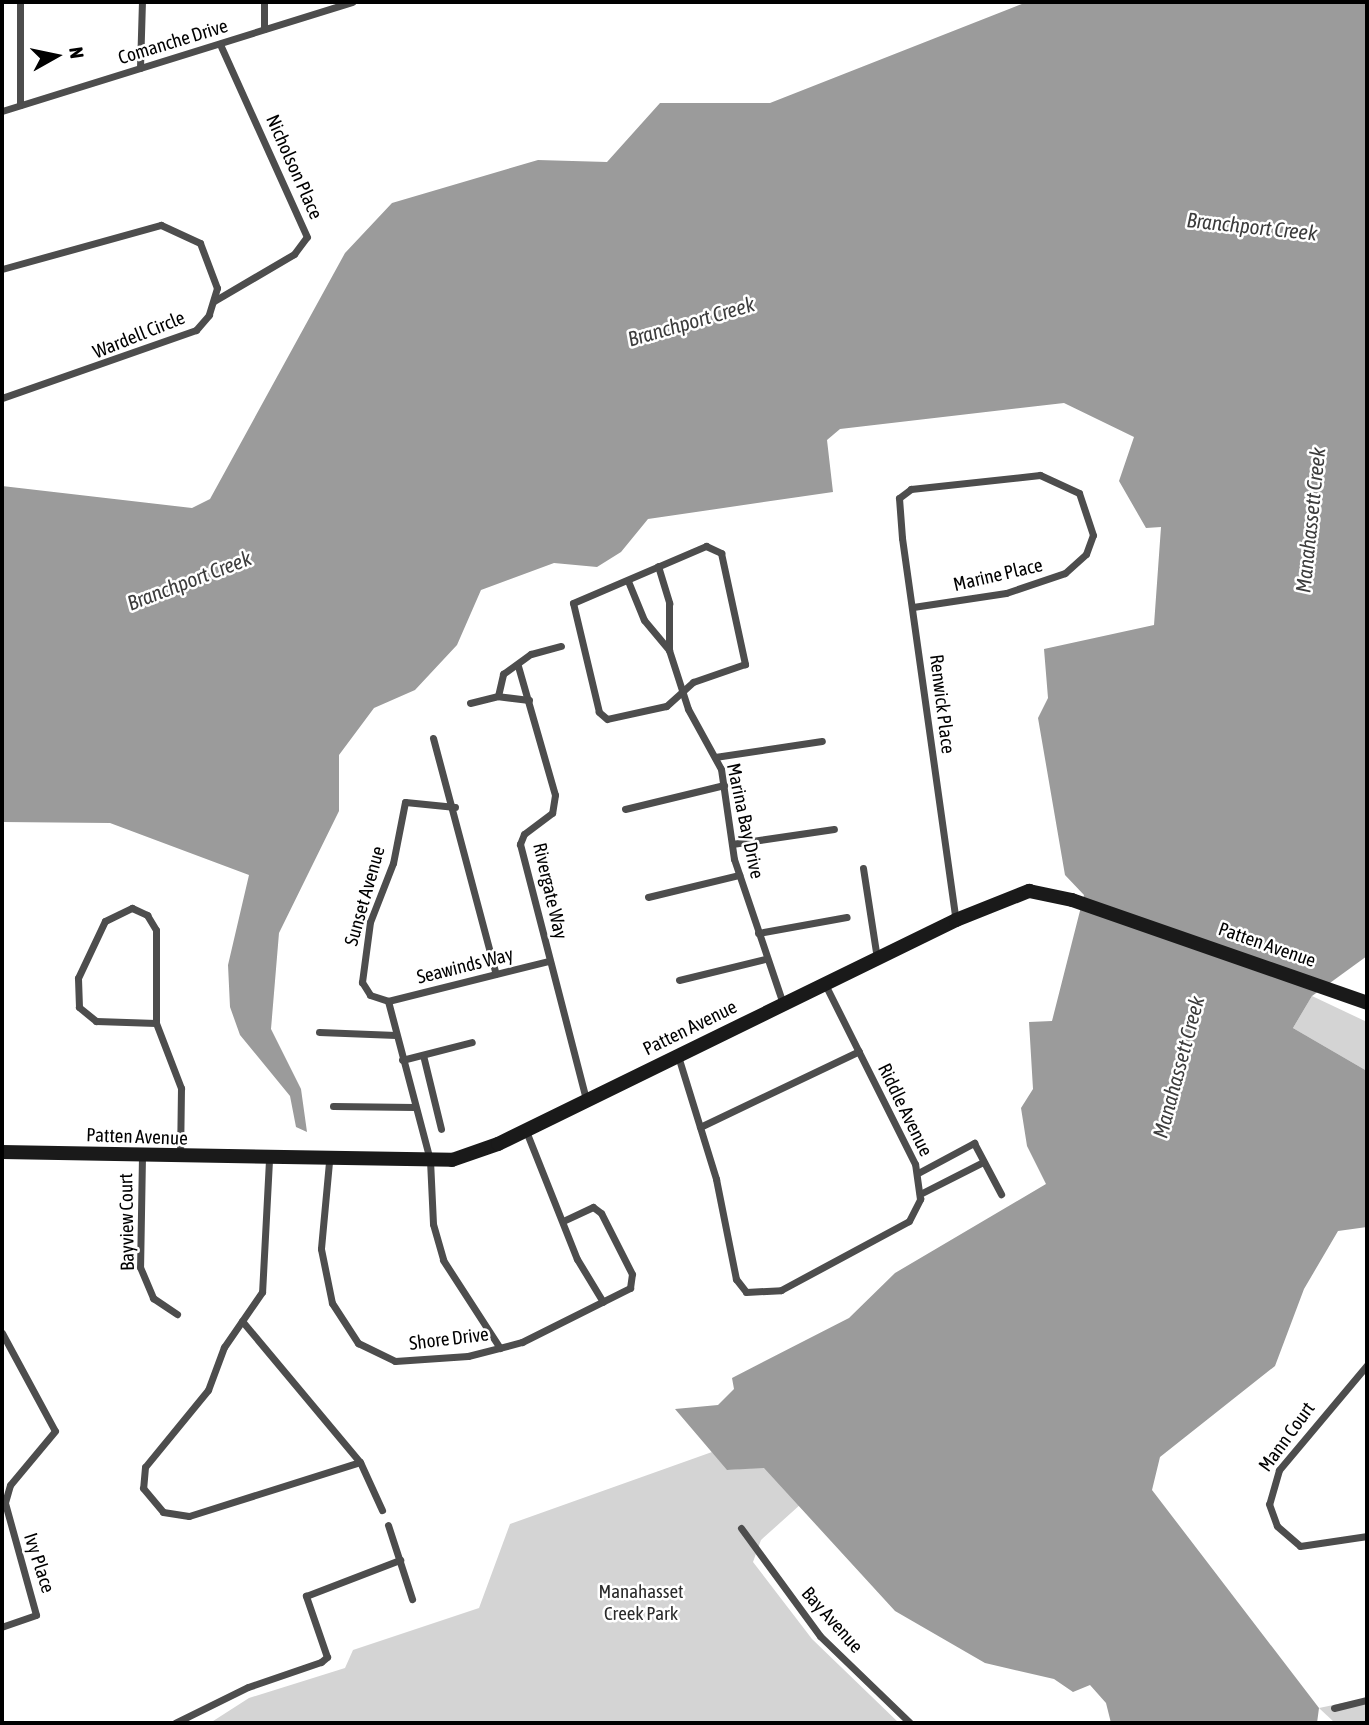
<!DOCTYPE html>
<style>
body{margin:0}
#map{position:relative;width:1369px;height:1725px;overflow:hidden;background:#fff;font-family:"Asap Condensed",sans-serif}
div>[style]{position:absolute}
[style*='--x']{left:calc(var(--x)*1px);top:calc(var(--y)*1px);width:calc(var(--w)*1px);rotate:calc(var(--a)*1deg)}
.green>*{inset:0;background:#d4d4d4}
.water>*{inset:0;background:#9b9b9b}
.street>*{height:7px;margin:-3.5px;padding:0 3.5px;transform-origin:3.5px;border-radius:3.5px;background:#4d4d4d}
.secondary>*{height:14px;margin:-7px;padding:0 7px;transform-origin:7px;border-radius:7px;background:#1a1a1a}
span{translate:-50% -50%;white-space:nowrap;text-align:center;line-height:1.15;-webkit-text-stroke:5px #fff;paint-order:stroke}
.street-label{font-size:19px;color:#000}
.park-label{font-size:19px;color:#2b2b2b}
.water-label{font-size:21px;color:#3c3c3c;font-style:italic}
.frame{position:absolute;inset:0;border:4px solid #000;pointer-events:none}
.north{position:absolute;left:21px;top:21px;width:70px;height:70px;-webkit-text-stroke:5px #fff;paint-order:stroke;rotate:81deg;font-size:19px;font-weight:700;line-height:28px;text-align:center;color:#000}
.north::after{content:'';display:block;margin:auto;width:24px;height:32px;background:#000;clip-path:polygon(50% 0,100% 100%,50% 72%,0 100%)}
</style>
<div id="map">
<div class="green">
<div style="clip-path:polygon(1312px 996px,1367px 1022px,1367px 1071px,1293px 1028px)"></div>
<div style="clip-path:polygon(712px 1452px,728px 1470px,764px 1467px,801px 1504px,761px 1540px,753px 1562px,812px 1639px,899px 1723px,210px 1723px,249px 1698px,345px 1668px,353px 1650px,479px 1608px,510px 1524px)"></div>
<div style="clip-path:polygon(1367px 1698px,1367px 1723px,1335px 1723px,1319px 1708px)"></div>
</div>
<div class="water">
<div style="clip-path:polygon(1027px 2px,1367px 2px,1367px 956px,1312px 996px,1293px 1028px,1367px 1071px,1367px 1227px,1338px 1231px,1304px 1289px,1275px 1366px,1160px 1457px,1152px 1490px,1319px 1708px,1317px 1723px,1111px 1723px,1106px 1703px,1090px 1685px,1073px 1692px,1054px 1679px,985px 1663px,895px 1611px,764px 1468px,727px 1470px,675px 1409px,718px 1405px,734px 1389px,732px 1378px,849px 1318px,895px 1273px,1046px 1184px,1027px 1146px,1021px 1108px,1033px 1089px,1029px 1022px,1052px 1021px,1084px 895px,1065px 875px,1038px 718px,1048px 698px,1044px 649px,1154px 625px,1161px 527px,1146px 528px,1119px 481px,1134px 437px,1064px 403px,840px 429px,827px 440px,833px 492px,648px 519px,621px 552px,597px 567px,554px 563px,481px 590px,457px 645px,415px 690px,374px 708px,339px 755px,339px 811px,279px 933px,271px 1029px,301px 1089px,307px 1132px,296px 1127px,290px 1096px,240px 1035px,230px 1007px,228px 965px,249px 875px,110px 823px,2px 822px,2px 486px,192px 508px,210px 499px,345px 253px,392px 203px,538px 160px,607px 162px,660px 103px,770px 103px)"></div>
</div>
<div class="street">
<div style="--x:264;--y:2;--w:27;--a:90"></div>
<div style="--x:140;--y:68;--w:66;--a:-88.3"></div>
<div style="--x:20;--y:105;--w:103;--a:-90"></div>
<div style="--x:2;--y:111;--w:367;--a:-17.3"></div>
<div style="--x:2;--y:269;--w:165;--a:-15.5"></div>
<div style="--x:161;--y:225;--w:43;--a:24.8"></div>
<div style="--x:200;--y:243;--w:48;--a:69.3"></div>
<div style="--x:217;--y:288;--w:28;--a:107"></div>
<div style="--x:209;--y:315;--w:20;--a:131"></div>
<div style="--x:196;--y:330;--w:206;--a:160.7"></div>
<div style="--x:214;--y:301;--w:93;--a:-30.4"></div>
<div style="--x:294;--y:254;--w:21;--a:-53"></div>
<div style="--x:307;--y:237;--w:212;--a:-114.3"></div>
<div style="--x:706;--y:546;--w:17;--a:25"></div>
<div style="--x:721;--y:553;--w:114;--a:77.8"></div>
<div style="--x:745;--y:664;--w:55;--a:160.9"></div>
<div style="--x:693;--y:682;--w:36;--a:138"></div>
<div style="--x:666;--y:706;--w:60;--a:167.6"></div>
<div style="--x:607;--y:719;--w:11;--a:-139"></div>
<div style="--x:599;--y:712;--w:112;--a:-103.4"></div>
<div style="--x:573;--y:603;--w:145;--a:-23.2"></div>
<div style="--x:658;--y:566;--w:39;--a:73"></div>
<div style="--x:669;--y:603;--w:47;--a:90"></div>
<div style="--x:669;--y:650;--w:62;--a:72.1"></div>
<div style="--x:688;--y:709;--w:68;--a:61.2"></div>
<div style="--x:721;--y:769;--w:91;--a:81.8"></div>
<div style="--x:734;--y:859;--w:153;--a:71.3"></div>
<div style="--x:628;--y:581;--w:42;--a:67.7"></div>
<div style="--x:644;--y:620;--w:39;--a:50"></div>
<div style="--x:913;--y:607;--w:94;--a:-8.6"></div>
<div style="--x:1006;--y:593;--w:62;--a:-18.7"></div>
<div style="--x:1065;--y:573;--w:28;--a:-42"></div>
<div style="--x:1086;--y:554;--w:20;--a:-70"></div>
<div style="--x:1093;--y:535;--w:44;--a:-108.4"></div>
<div style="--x:1079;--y:493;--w:43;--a:-155.2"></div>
<div style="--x:1040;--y:475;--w:130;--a:173.8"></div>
<div style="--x:911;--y:489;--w:15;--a:143"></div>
<div style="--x:899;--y:498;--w:40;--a:85.7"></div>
<div style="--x:902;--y:538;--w:386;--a:82"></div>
<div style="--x:518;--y:666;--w:134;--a:74"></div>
<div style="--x:555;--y:795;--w:18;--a:99"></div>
<div style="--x:552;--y:813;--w:35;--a:143"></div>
<div style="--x:524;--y:834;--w:11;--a:112"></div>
<div style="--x:520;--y:844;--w:264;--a:75.5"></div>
<div style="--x:529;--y:700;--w:31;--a:-173"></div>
<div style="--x:498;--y:696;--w:23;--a:-77"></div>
<div style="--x:503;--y:674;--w:34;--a:-36"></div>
<div style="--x:531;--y:654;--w:31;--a:-15"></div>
<div style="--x:470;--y:703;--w:29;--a:-14"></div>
<div style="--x:433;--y:738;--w:244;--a:75.1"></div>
<div style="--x:715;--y:757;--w:108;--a:-8.5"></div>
<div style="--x:455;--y:807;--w:50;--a:-174.3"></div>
<div style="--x:405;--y:802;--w:62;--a:101.1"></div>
<div style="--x:393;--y:863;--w:63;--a:111.3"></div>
<div style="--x:370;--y:922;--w:61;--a:97.6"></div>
<div style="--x:362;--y:982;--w:15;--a:58"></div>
<div style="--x:370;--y:995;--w:19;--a:18"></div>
<div style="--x:388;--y:1001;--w:164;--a:75.2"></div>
<div style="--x:430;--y:1160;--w:64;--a:87.3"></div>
<div style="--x:433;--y:1224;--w:37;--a:74"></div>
<div style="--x:443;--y:1260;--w:105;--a:57.1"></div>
<div style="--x:625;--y:809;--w:102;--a:-13.6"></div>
<div style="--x:732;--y:844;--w:103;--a:-8.4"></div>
<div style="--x:863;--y:868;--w:91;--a:81.2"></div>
<div style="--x:648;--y:897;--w:94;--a:-13.6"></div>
<div style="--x:132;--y:908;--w:17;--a:25"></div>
<div style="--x:147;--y:915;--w:17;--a:59"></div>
<div style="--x:156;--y:930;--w:93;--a:90"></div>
<div style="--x:156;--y:1023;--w:60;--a:-178.1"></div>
<div style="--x:96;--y:1021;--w:22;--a:-141"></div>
<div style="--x:79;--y:1007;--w:29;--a:-92"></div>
<div style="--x:78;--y:978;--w:63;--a:-64.7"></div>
<div style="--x:105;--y:921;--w:30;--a:-26"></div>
<div style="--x:758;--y:933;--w:90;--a:-10.2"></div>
<div style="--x:679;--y:980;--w:89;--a:-13.7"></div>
<div style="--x:388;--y:1001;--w:166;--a:-14"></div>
<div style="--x:156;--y:1023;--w:70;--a:69"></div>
<div style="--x:181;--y:1088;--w:68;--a:90.8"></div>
<div style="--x:319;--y:1032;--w:77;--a:2.2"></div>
<div style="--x:423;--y:1055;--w:76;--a:76.3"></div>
<div style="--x:678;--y:1056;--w:129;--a:72.8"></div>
<div style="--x:716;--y:1179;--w:102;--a:78.7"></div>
<div style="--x:736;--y:1279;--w:16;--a:52"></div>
<div style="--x:746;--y:1292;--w:35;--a:-3"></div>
<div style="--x:781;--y:1290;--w:145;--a:-28.3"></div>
<div style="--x:909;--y:1221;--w:25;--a:-63"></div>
<div style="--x:920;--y:1199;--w:35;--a:-98"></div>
<div style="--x:915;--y:1164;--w:201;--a:-116.6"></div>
<div style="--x:402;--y:1060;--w:72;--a:-14.4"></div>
<div style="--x:333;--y:1106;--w:81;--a:0.7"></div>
<div style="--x:700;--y:1127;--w:176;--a:-25.5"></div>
<div style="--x:526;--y:1131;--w:138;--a:68.3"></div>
<div style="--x:577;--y:1259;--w:50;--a:58.8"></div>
<div style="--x:142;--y:1156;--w:111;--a:91"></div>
<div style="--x:140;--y:1267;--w:34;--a:67"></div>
<div style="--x:153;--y:1298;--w:29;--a:34"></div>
<div style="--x:269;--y:1160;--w:132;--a:93"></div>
<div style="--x:262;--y:1292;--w:67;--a:124.6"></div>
<div style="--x:224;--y:1347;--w:46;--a:110.4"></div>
<div style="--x:208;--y:1390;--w:99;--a:129.3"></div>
<div style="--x:145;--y:1467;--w:21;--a:95"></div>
<div style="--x:143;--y:1488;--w:31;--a:50"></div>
<div style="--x:163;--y:1512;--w:26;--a:9"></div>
<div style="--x:189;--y:1516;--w:179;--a:-17.5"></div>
<div style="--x:329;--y:1162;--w:87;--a:95.3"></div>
<div style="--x:321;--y:1249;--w:55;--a:78.5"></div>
<div style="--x:332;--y:1303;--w:48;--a:57"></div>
<div style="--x:358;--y:1343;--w:41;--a:25.9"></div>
<div style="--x:395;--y:1361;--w:73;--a:-3.9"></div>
<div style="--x:468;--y:1356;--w:56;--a:-14.5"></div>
<div style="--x:522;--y:1342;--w:121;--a:-26.6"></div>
<div style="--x:630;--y:1288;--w:14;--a:-82"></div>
<div style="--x:632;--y:1274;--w:68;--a:-116.9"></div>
<div style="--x:601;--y:1213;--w:10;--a:-143"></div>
<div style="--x:593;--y:1207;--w:31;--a:155"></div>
<div style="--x:918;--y:1173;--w:64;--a:-28.2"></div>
<div style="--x:974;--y:1143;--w:58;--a:62.1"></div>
<div style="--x:920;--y:1194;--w:71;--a:-26.9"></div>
<div style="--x:242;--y:1321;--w:184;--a:50.1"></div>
<div style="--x:360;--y:1462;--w:53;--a:65.4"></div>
<div style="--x:2;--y:1333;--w:111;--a:61.6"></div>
<div style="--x:55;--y:1431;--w:70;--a:129.8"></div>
<div style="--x:10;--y:1485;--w:19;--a:106"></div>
<div style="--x:5;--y:1503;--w:116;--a:74.5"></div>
<div style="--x:36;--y:1615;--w:36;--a:161"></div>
<div style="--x:1367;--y:1365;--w:137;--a:130"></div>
<div style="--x:1279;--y:1470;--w:35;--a:106"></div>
<div style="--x:1269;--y:1504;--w:23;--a:70"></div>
<div style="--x:1277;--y:1526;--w:30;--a:41"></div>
<div style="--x:1300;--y:1546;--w:68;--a:-8.5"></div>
<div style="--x:388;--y:1525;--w:78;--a:72"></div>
<div style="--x:741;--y:1528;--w:134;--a:53.8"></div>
<div style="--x:820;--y:1636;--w:125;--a:44"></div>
<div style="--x:1334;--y:1708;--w:34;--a:-14"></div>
<div style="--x:175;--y:1723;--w:81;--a:-26.3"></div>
<div style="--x:248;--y:1687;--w:77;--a:-18.9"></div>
<div style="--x:321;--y:1662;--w:8;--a:-40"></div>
<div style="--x:327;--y:1657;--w:65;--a:-109"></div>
<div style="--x:306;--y:1596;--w:101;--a:-21"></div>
</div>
<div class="secondary">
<div style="--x:2;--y:1152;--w:450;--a:1"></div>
<div style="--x:452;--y:1160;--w:49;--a:-19.2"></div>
<div style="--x:498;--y:1144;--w:510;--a:-26.06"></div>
<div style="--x:956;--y:920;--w:79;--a:-21.7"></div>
<div style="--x:1029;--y:891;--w:44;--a:11.8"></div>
<div style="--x:1072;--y:900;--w:312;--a:19.2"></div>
</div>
<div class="street-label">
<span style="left:173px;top:42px;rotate:-17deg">Comanche Drive</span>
<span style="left:294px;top:167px;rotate:66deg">Nicholson Place</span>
<span style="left:139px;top:335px;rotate:-22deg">Wardell Circle</span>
<span style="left:998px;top:575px;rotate:-13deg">Marine Place</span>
<span style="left:942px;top:704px;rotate:83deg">Renwick Place</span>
<span style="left:745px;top:821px;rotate:78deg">Marina Bay Drive</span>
<span style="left:550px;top:891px;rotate:77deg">Rivergate Way</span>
<span style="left:365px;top:896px;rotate:-74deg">Sunset Avenue</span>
<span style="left:1267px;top:945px;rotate:19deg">Patten Avenue</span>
<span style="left:465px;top:966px;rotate:-14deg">Seawinds Way</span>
<span style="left:690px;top:1028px;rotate:-26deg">Patten Avenue</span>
<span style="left:905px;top:1110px;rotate:64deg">Riddle Avenue</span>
<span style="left:137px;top:1137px;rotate:2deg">Patten Avenue</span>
<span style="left:127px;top:1222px;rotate:-91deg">Bayview Court</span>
<span style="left:449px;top:1339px;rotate:-7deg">Shore Drive</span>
<span style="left:1287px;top:1437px;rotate:-54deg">Mann Court</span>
<span style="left:39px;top:1563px;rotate:72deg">Ivy Place</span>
<span style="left:832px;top:1620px;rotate:48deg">Bay Avenue</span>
</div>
<div class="park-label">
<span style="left:641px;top:1603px">Manahasset<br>Creek Park</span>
</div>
<div class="water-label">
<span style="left:1252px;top:226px;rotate:6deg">Branchport Creek</span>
<span style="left:691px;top:321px;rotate:-16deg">Branchport Creek</span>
<span style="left:1310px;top:520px;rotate:-84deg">Manahassett Creek</span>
<span style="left:189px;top:580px;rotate:-21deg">Branchport Creek</span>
<span style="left:1178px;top:1067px;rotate:-75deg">Manahassett Creek</span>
</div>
<div class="frame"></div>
<div class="north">N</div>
</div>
